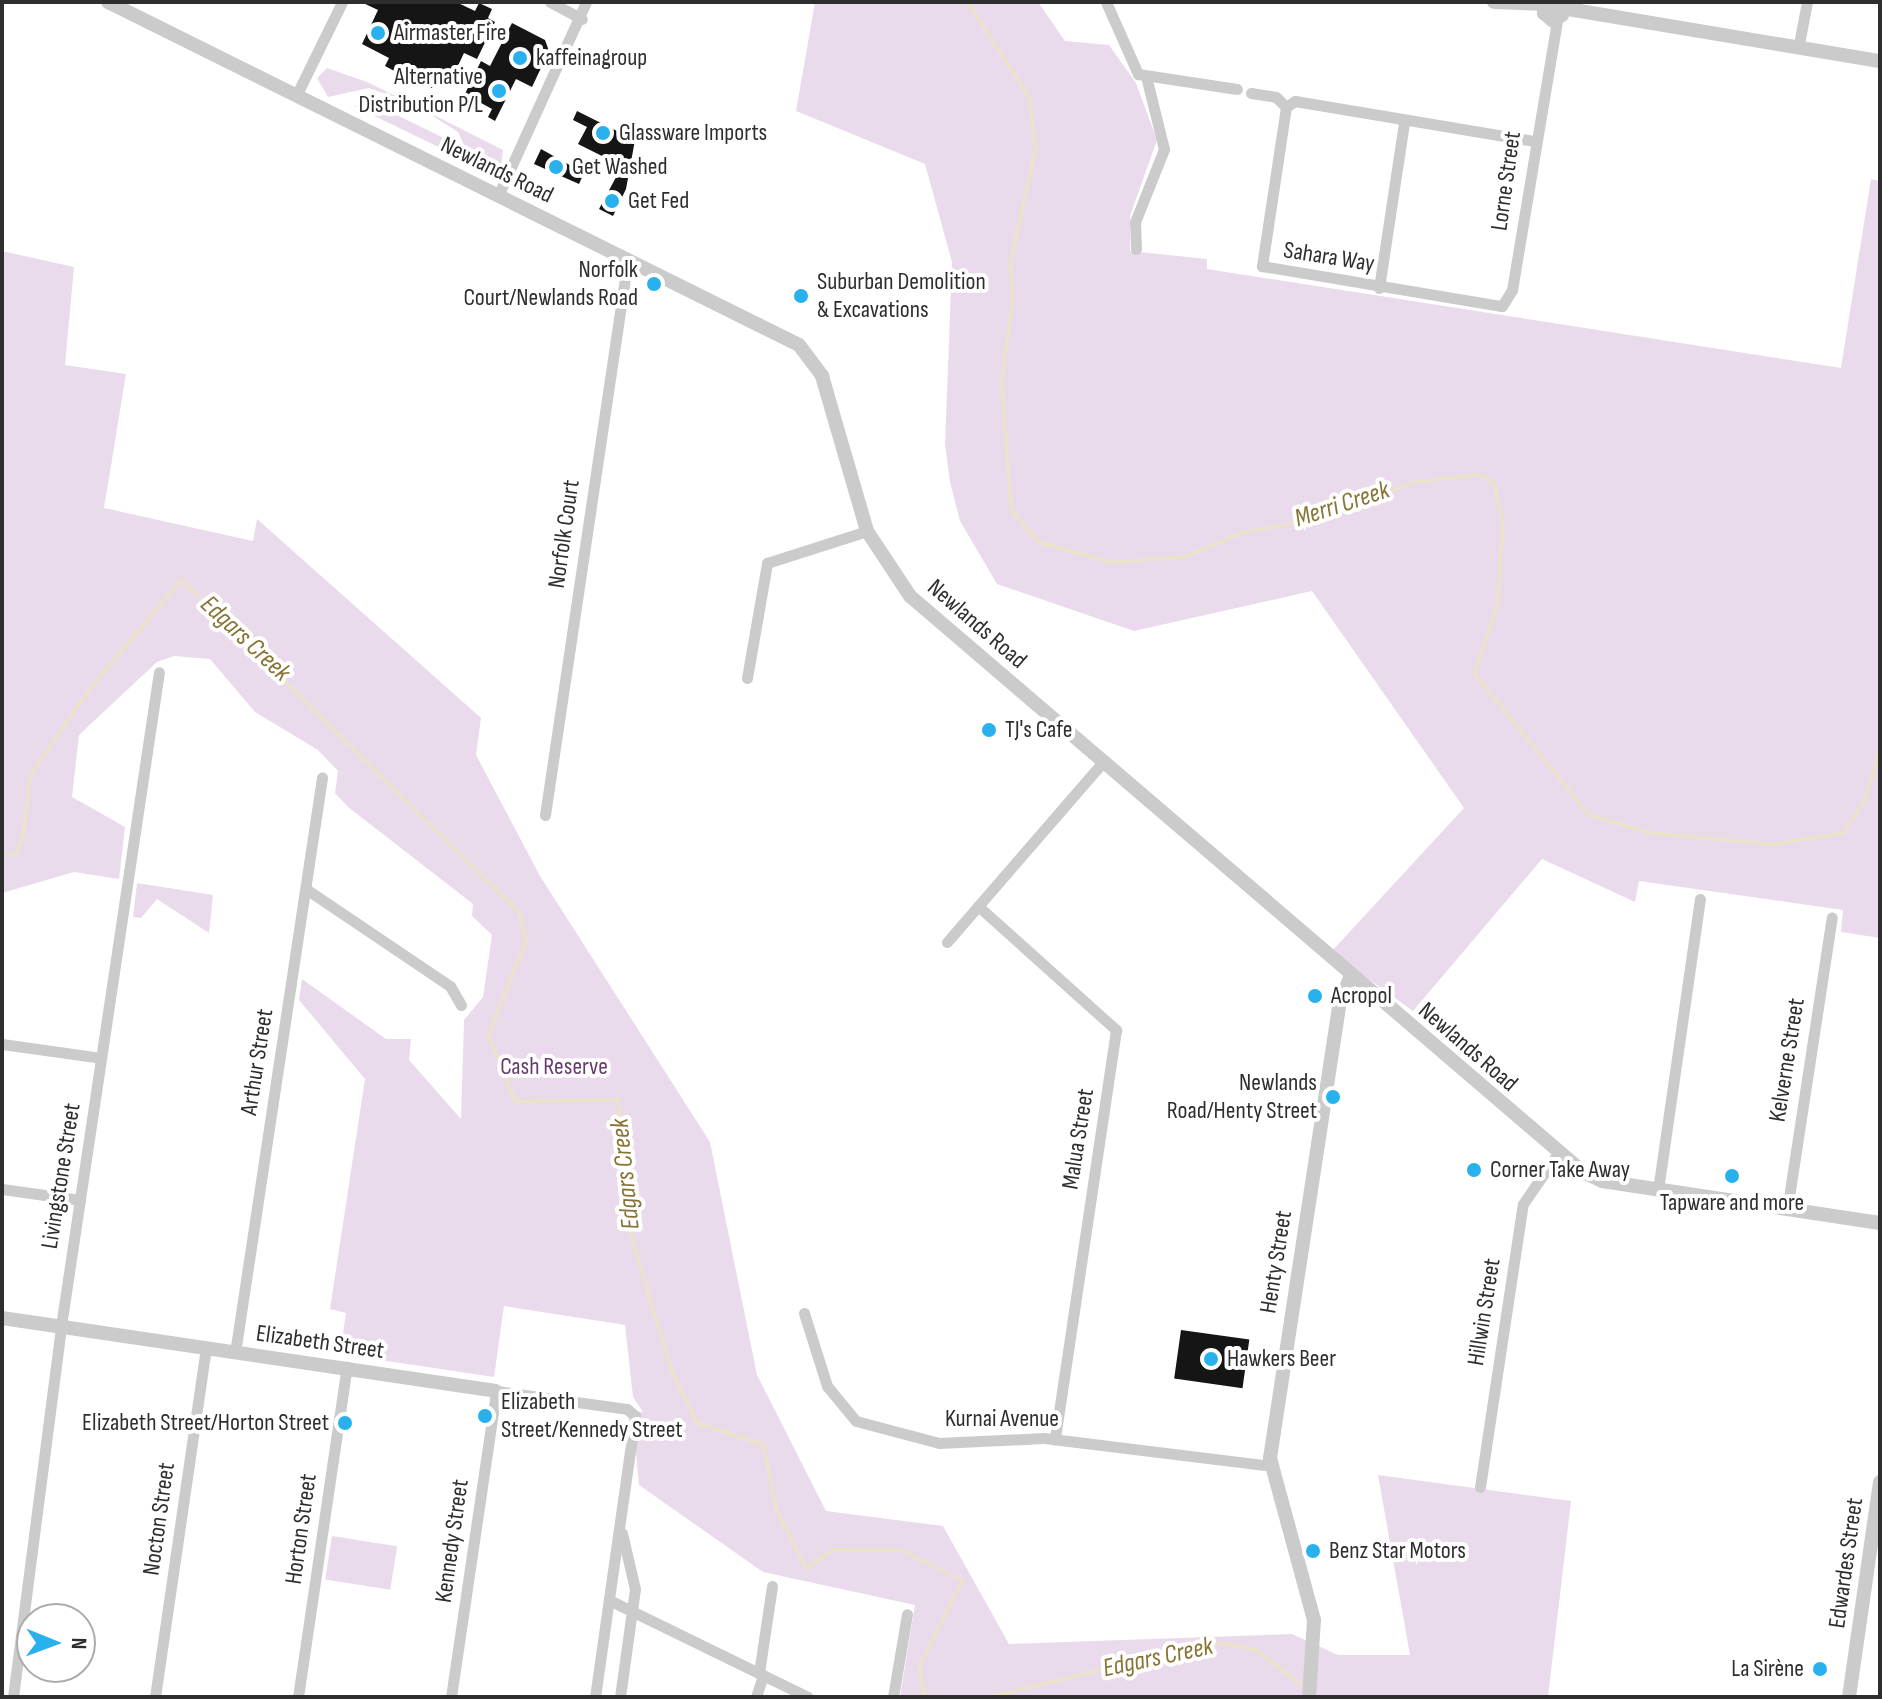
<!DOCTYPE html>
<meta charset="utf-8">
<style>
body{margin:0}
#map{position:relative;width:1882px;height:1699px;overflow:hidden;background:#fff;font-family:"Sofia Sans Condensed",sans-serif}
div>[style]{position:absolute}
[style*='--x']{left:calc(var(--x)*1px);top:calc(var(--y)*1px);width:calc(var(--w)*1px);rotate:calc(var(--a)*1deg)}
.green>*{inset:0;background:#eadbec;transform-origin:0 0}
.stream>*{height:3px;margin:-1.5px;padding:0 1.5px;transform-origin:1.5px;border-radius:1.5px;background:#ede4c7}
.building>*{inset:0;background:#151515;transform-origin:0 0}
.minor>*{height:11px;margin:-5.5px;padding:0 5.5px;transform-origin:5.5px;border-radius:5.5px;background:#cbcbcb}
.tertiary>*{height:14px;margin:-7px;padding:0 7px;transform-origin:7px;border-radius:7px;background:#cbcbcb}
.dots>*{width:22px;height:22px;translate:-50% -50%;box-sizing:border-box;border:4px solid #fff;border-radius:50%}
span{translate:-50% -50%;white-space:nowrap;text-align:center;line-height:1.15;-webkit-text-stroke:8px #fff;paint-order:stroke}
.poi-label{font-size:24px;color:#2e2e2e}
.left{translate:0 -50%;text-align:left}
.right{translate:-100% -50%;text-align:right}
.street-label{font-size:24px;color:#2e2e2e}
.park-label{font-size:24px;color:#683a6c}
.water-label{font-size:26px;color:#877434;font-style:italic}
.frame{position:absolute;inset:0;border:4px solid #2e2e2e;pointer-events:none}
.north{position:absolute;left:16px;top:1603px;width:80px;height:80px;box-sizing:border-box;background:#fff;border:2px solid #ababab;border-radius:50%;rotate:91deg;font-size:22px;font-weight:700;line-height:32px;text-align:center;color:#2e2e2e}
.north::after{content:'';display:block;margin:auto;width:28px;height:36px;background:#28b1ed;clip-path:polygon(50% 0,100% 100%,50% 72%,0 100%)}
</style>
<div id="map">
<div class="green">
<div style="clip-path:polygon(815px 2px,1038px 2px,1065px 41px,1109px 45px,1136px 83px,1157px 140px,1130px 216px,1130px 251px,1207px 259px,1207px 269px,1841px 368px,1871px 179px,1880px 181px,1880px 938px,1841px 932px,1843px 910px,1639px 881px,1635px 902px,1542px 859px,1413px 1011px,1331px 952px,1464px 808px,1312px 591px,1134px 631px,997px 584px,960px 521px,950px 482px,945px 444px,952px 262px,925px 164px,796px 111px)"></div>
<div style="clip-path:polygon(327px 68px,367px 82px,410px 103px,369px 88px,328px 97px,317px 78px)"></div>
<div style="clip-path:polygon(368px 101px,448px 140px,455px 155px,354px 106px)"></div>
<div style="clip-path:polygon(422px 109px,503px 150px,501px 166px,490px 174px,476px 170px,458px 132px)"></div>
<div style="clip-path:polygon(2px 251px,74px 267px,65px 365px,126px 374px,104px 508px,253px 541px,257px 519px,481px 718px,476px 755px,540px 876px,710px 1142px,757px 1375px,826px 1511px,943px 1526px,1009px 1644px,1292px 1634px,1338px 1655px,1410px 1655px,1378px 1475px,1571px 1501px,1548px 1697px,900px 1697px,915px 1605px,763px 1572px,639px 1485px,632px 1411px,643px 1412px,633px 1397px,625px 1325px,504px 1306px,494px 1377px,340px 1354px,346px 1313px,330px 1309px,365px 1079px,299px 1000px,302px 979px,386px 1039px,411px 1039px,409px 1060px,461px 1119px,464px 1020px,483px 997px,492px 935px,472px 916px,473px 904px,348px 807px,335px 793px,338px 771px,318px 750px,255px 712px,210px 659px,174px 656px,157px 662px,79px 735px,72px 797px,125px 827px,119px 879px,74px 872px,2px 893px)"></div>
<div style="clip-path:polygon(137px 883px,213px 895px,209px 933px,157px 899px,141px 918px,133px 917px)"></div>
<div style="left:332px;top:1536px;width:66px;height:44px;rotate:9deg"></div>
</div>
<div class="stream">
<div style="--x:967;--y:2;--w:113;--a:56.9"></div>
<div style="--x:1029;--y:97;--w:51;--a:83.3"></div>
<div style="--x:1035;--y:148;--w:118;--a:102.3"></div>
<div style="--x:1010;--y:263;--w:38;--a:87"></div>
<div style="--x:1012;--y:301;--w:81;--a:97.8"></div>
<div style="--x:1001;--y:381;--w:130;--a:85.6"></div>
<div style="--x:1011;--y:511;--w:42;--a:47.9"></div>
<div style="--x:1039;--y:542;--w:75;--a:15.5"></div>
<div style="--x:1111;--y:562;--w:74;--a:-4.6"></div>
<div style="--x:1185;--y:556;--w:63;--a:-22.5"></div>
<div style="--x:1243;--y:532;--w:86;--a:-10.8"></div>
<div style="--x:1327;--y:516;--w:92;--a:-21.8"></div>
<div style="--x:1412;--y:482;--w:66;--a:-6.9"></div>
<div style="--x:1478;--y:474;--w:18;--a:29"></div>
<div style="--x:1494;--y:483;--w:43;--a:79.2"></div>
<div style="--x:1502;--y:525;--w:80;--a:93.6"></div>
<div style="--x:1497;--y:605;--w:72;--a:108.7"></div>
<div style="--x:1474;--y:673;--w:181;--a:51"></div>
<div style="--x:1588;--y:814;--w:62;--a:17"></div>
<div style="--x:1647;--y:832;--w:127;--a:5.4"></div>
<div style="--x:1773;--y:844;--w:71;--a:-9.7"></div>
<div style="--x:1843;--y:832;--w:40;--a:-56"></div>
<div style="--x:1865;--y:799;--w:55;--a:-74.2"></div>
<div style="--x:2;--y:855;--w:14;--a:-12"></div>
<div style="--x:16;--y:852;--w:15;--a:-67"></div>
<div style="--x:22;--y:838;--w:64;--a:-82.8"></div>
<div style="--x:30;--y:775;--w:103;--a:-55.7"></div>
<div style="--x:88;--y:690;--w:145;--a:-50"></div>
<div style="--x:181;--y:579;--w:473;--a:44.6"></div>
<div style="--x:518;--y:911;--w:29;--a:74"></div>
<div style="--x:526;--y:939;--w:102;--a:111.8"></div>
<div style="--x:488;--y:1034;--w:72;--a:68.1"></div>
<div style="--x:515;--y:1101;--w:103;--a:-1.1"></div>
<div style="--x:618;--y:1099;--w:120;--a:86.2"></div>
<div style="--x:626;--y:1219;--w:155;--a:73.5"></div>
<div style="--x:670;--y:1368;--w:61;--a:63.9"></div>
<div style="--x:697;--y:1423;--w:69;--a:17.7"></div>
<div style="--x:763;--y:1444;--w:67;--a:78.9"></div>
<div style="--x:776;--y:1510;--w:65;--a:62.7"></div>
<div style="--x:806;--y:1568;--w:33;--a:-35"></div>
<div style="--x:833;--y:1549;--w:69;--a:0.8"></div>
<div style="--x:902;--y:1550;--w:67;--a:26.6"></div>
<div style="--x:962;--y:1580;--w:96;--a:116.6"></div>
<div style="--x:919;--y:1666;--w:26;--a:81"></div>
<div style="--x:923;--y:1692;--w:10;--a:29"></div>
<div style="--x:985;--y:1697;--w:236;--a:-13.4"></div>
<div style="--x:1215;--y:1642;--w:41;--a:9.9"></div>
<div style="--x:1255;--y:1649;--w:62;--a:37.8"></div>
</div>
<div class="building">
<div style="clip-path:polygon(361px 2px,456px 2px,475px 11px,479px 3px,492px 9px,488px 18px,495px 22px,477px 59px,464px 53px,448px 87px,435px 81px,432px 88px,421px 83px,425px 75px,403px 64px,398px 73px,385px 66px,389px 58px,362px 44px,378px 10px)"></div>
<div style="clip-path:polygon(512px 23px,545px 40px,549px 51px,532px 87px,516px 79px,495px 121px,488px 117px,492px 109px,472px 98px,467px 107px,460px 104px,481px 61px,490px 66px)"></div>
<div style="clip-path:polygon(577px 111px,635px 140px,626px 189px,613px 216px,599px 209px,622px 166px,578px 144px,587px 127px,573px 120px)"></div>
<div style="clip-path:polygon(541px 149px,584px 173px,579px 184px,534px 164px)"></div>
<div style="left:1181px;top:1330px;width:69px;height:49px;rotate:8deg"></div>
</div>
<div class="minor">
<div style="--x:550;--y:2;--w:36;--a:28"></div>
<div style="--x:1106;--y:2;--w:79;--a:66"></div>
<div style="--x:1138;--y:74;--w:100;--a:8.6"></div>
<div style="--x:1799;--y:44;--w:43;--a:-79.2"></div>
<div style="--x:1251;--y:93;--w:25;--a:9"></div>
<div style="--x:1276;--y:97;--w:14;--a:45"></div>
<div style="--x:296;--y:96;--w:105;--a:-63.9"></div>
<div style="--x:1286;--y:107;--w:161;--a:98.6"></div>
<div style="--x:1262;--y:266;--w:243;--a:9.5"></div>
<div style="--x:1502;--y:306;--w:19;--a:-58"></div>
<div style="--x:1512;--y:290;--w:274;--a:-80.5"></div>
<div style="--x:1286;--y:107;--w:11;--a:-34"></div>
<div style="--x:1295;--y:101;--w:242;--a:9.5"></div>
<div style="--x:498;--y:196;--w:213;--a:-65.6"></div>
<div style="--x:1136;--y:249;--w:27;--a:-92"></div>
<div style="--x:1135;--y:222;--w:79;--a:-68.3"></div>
<div style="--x:1164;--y:149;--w:75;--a:-103.9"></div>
<div style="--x:1379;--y:288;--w:168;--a:-81.4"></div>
<div style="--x:747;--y:678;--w:117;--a:-80.1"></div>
<div style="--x:767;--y:563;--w:105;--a:-17.7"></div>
<div style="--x:545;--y:815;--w:563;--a:-81.52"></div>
<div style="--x:306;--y:889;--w:174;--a:34"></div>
<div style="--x:450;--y:986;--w:22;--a:60"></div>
<div style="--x:978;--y:906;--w:186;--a:41.9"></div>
<div style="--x:1116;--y:1030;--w:414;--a:98.5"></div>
<div style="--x:947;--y:942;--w:237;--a:-49.1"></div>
<div style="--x:2;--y:1044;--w:100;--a:8"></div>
<div style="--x:2;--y:1189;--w:79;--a:8"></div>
<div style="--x:1658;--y:1190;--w:294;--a:-81.8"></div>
<div style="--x:1787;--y:1210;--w:296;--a:-81.3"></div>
<div style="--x:804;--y:1313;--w:77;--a:72.5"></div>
<div style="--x:827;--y:1386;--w:45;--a:50.4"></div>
<div style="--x:856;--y:1421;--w:86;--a:14.8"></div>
<div style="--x:939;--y:1443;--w:105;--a:-2.7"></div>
<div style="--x:1044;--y:1438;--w:229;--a:7"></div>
<div style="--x:235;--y:1353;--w:582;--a:-81.4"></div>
<div style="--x:1480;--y:1487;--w:286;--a:-81.4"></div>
<div style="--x:1523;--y:1204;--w:62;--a:-55.5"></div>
<div style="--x:609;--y:1600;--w:221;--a:26"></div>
<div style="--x:759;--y:1673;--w:88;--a:-81.5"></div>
<div style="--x:13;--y:1697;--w:374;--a:-82.6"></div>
<div style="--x:61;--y:1326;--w:661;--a:-81.48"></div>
<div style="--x:155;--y:1697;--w:353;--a:-81.7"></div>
<div style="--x:298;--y:1697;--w:334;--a:-81.6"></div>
<div style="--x:451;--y:1697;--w:309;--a:-81.6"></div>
<div style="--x:496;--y:1391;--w:132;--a:7.8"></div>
<div style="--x:627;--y:1409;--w:11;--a:41"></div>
<div style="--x:635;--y:1416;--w:284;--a:98.1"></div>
<div style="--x:620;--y:1697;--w:109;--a:-82.1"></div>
<div style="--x:635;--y:1589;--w:57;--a:-103.1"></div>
<div style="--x:756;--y:1697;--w:23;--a:-72"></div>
<div style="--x:893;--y:1697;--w:84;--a:-80.4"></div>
</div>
<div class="tertiary">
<div style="--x:108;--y:2;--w:771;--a:26.4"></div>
<div style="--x:799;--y:345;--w:39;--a:53"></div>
<div style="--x:822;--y:376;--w:161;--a:73.8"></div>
<div style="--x:867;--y:531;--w:78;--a:56.5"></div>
<div style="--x:910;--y:596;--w:886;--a:40.56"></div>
<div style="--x:1583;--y:1172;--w:21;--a:25"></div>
<div style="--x:1602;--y:1181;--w:281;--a:8.6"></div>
<div style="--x:1494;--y:2;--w:53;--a:2.2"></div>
<div style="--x:1552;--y:2;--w:14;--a:126"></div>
<div style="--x:1544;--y:13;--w:11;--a:41"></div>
<div style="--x:1552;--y:20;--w:11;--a:-27"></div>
<div style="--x:1562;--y:15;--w:12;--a:-104"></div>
<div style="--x:1562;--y:8;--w:322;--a:9.5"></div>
<div style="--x:2;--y:1318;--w:499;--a:8.4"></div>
<div style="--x:1309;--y:1697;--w:77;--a:-86.3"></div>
<div style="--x:1314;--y:1620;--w:168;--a:-105.2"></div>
<div style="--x:1270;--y:1458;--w:458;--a:-81.3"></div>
<div style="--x:1339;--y:1005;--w:32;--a:-68"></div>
<div style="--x:1849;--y:1697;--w:217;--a:-81.8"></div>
</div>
<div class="dots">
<div style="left:378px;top:33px;background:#28b1ed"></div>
<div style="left:520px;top:58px;background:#28b1ed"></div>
<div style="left:499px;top:91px;background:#28b1ed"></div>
<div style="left:603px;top:133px;background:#28b1ed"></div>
<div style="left:556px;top:167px;background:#28b1ed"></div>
<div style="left:612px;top:201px;background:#28b1ed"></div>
<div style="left:654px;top:284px;background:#28b1ed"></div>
<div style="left:801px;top:296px;background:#28b1ed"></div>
<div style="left:989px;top:730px;background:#28b1ed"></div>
<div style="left:1315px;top:996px;background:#28b1ed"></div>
<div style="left:1333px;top:1097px;background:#28b1ed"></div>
<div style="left:1474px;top:1170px;background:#28b1ed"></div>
<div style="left:1732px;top:1176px;background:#28b1ed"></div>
<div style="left:1211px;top:1359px;background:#28b1ed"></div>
<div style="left:485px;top:1416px;background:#28b1ed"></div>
<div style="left:345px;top:1423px;background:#28b1ed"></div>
<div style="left:1313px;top:1551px;background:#28b1ed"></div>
<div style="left:1820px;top:1669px;background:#28b1ed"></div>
</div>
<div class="poi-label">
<span class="left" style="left:394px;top:33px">Airmaster Fire</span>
<span class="left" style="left:536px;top:58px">kaffeinagroup</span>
<span class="right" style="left:483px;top:91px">Alternative<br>Distribution P/L</span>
<span class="left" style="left:619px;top:133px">Glassware Imports</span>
<span class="left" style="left:572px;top:167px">Get Washed</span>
<span class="left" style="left:628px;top:201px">Get Fed</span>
<span class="right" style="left:638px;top:284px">Norfolk<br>Court/Newlands Road</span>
<span class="left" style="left:817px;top:296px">Suburban Demolition<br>&amp; Excavations</span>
<span class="left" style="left:1005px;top:730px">TJ's Cafe</span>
<span class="left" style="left:1331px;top:996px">Acropol</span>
<span class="right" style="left:1317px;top:1097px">Newlands<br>Road/Henty Street</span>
<span class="left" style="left:1490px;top:1170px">Corner Take Away</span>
<span style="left:1732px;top:1203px">Tapware and more</span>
<span class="left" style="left:1227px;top:1359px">Hawkers Beer</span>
<span class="left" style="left:501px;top:1416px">Elizabeth<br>Street/Kennedy Street</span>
<span class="right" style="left:329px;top:1423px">Elizabeth Street/Horton Street</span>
<span class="left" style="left:1329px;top:1551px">Benz Star Motors</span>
<span class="right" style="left:1804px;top:1669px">La Sirène</span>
</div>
<div class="street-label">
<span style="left:497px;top:170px;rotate:26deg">Newlands Road</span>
<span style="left:1506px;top:181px;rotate:-82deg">Lorne Street</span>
<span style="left:1329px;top:257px;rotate:9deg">Sahara Way</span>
<span style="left:564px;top:534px;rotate:-82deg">Norfolk Court</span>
<span style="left:977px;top:624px;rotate:41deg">Newlands Road</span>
<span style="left:1468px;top:1047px;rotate:41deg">Newlands Road</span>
<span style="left:1787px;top:1060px;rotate:-81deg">Kelverne Street</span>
<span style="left:257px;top:1062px;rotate:-81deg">Arthur Street</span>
<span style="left:1078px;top:1139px;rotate:-81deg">Malua Street</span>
<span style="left:61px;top:1176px;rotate:-81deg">Livingstone Street</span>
<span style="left:1276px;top:1262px;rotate:-81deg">Henty Street</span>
<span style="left:1484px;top:1312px;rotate:-81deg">Hillwin Street</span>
<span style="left:320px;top:1342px;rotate:8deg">Elizabeth Street</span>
<span style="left:1002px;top:1419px">Kurnai Avenue</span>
<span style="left:159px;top:1519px;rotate:-82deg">Nocton Street</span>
<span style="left:301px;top:1529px;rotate:-82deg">Horton Street</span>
<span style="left:452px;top:1541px;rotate:-82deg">Kennedy Street</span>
<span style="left:1846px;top:1563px;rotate:-82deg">Edwardes Street</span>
</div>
<div class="park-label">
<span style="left:554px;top:1067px">Cash Reserve</span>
</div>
<div class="water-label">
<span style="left:1342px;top:505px;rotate:-18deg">Merri Creek</span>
<span style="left:245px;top:639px;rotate:43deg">Edgars Creek</span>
<span style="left:626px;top:1174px;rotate:-96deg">Edgars Creek</span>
<span style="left:1158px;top:1658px;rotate:-12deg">Edgars Creek</span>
</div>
<div class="frame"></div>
<div class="north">N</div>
</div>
